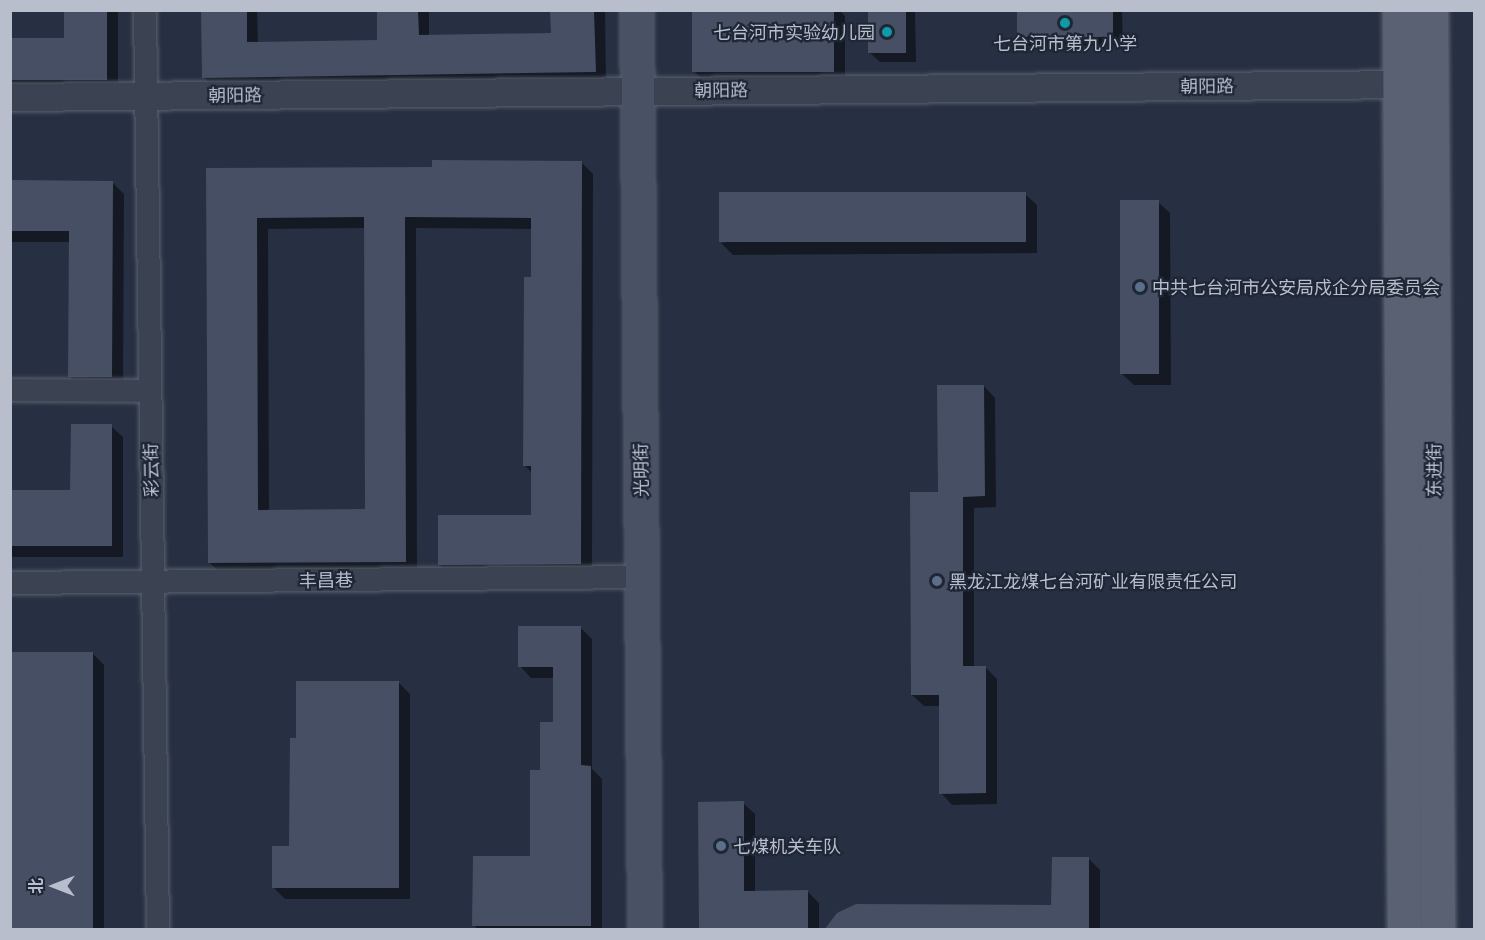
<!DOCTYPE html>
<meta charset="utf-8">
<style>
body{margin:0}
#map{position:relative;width:1485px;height:940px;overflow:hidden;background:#273042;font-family:Ubuntu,"Noto Sans SC",sans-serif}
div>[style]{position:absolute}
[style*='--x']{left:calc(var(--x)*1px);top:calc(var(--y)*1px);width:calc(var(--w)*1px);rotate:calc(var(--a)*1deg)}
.shadow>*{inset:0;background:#0007}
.building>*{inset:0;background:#464f64;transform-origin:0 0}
.roads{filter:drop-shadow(0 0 2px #59606f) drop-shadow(0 0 2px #59606f)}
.minor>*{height:22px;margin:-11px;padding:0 11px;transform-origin:11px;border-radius:11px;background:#3b4252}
.tertiary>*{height:27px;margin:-13.5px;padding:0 13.5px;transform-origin:13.5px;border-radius:13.5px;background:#3b4252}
.secondary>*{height:32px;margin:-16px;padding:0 16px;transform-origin:16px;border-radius:16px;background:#495165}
.primary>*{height:33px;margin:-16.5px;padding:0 16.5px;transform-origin:16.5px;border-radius:16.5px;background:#596172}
.dots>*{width:16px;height:16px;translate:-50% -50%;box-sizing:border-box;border:3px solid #1f2737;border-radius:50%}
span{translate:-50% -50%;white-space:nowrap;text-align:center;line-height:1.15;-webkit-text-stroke:4.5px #1f2737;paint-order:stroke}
.poi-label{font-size:18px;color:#b8becc}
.right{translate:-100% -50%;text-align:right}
.left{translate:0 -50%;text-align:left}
.street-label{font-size:18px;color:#b8becc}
.frame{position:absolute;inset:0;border:12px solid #b8becc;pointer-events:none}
.north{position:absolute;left:24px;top:856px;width:60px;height:60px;-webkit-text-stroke:4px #1f2737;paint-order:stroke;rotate:270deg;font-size:16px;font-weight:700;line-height:24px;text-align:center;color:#b8becc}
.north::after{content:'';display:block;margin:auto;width:21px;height:27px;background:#b8becc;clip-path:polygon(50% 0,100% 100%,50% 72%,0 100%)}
</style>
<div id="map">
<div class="shadow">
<div style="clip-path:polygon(66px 10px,118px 10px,118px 91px,10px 91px,10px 40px,66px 40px)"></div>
<div style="clip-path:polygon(202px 10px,257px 10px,258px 43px,379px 41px,378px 10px,429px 10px,429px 36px,552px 34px,552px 10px,605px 10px,606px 83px,215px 89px,204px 77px)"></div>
<div style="clip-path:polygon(694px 10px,839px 10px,845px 16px,845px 82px,705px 83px,694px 71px)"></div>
<div style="clip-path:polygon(869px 10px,915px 10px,916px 62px,880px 62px,870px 53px)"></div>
<div style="clip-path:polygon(1018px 10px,1122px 10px,1123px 45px,1028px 46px,1018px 36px)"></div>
<div style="clip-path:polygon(evenodd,581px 162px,593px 174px,592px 575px,451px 576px,439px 565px,532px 517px,532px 473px,524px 465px,533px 229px,416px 228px,417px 573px,221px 574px,209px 562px,208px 169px,433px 169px,581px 162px,365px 228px,366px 511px,269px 511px,268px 229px,365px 228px)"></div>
<div style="clip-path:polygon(10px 182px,112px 182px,124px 194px,123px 388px,81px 388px,70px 376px,70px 242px,10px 242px)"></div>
<div style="clip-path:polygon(1025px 194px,1037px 205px,1037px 253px,733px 255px,721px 243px)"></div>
<div style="clip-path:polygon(1158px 202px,1170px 213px,1171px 385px,1134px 385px,1122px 374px)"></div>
<div style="clip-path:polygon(984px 386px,995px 398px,996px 507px,974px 508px,974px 667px,985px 667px,997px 679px,997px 804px,952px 805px,941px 793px,940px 706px,924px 706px,912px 695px,939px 493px)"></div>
<div style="clip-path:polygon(111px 426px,123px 437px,123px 557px,10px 557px,10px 491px,72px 492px)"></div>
<div style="clip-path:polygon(581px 628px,592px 639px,592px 769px,602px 779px,602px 930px,478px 930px,474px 925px,532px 858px,541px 772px,554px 723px,554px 678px,531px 678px,520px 666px)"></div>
<div style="clip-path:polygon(92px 653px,104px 665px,104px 930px,10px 930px)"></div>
<div style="clip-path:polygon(399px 683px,410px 694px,410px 899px,285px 899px,273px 887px,291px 847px,298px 739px)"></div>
<div style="clip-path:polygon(743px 803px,755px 814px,755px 892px,808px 892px,819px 903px,819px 930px,700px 930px)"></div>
<div style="clip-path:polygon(1089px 859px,1100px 870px,1100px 930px,827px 930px,1053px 906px)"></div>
</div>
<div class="building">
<div style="clip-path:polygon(64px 10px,107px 10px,107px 80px,10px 80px,10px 38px,64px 38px)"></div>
<div style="clip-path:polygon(201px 10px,247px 10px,247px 42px,377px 40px,377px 10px,418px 10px,419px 35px,551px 33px,550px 10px,594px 10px,596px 72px,202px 78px)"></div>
<div style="left:692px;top:10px;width:142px;height:62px"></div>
<div style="left:868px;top:10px;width:38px;height:43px"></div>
<div style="left:1017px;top:10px;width:96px;height:27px"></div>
<div style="clip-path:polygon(evenodd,432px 160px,582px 161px,581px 564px,438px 565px,438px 515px,531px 515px,531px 466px,523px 466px,524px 277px,531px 277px,531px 218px,405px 217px,406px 562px,208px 563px,206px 168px,432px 167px,432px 160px,364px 217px,365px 509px,258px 510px,257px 218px,364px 217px)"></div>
<div style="clip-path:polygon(10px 180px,113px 181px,112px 377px,68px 377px,69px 231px,10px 231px)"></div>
<div style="left:1026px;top:192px;width:50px;height:307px;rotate:90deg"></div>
<div style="left:1120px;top:200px;width:39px;height:174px"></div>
<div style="clip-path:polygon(937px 385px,984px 385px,985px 496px,963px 497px,963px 666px,986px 666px,986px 793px,939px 794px,939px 695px,911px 695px,910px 492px,938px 492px)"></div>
<div style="clip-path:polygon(71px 424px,112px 424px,112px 546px,10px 546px,10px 490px,70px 490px)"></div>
<div style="clip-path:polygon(518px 626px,581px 626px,581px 765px,591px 766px,591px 926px,472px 926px,473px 856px,530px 856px,530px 770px,540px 770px,540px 722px,553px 722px,553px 667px,518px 667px)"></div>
<div style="left:10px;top:652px;width:83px;height:278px"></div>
<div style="clip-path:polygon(296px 681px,399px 681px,399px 888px,272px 888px,272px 846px,289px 846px,290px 738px,296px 738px)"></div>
<div style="clip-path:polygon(744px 801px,744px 891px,808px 890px,808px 930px,699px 930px,698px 802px)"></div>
<div style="clip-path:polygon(1052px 857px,1089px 857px,1089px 930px,824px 930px,837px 913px,856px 904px,1051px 905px)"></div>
</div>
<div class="roads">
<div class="minor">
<div style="--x:145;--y:10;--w:920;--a:89.19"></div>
<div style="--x:10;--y:390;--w:140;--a:0.4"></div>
<div style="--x:10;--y:583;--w:632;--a:-0.54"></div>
</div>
<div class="tertiary">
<div style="--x:10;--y:97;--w:1409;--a:-0.53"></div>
</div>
<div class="secondary">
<div style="--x:637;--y:10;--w:920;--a:89.5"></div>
</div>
<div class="primary">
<div style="--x:1399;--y:10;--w:920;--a:89.69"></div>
<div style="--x:1431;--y:10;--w:920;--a:89.56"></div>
</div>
</div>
<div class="dots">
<div style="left:1065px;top:23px;background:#0f9aa8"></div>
<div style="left:887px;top:32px;background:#0f9aa8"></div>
<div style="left:1140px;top:287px;background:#5c6f8a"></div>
<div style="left:937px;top:581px;background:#5c6f8a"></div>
<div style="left:721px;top:846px;background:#5c6f8a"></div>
</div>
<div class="poi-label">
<span class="right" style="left:875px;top:32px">七台河市实验幼儿园</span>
<span style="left:1065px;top:43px">七台河市第九小学</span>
<span class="left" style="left:1152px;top:287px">中共七台河市公安局戍企分局委员会</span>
<span class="left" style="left:949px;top:581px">黑龙江龙煤七台河矿业有限责任公司</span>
<span class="left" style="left:733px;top:846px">七煤机关车队</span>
</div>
<div class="street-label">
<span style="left:1207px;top:86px;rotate:-1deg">朝阳路</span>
<span style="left:721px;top:90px;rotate:-1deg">朝阳路</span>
<span style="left:235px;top:95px;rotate:-1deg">朝阳路</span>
<span style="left:151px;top:470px;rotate:-91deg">彩云街</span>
<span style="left:641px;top:470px;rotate:-91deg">光明街</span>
<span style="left:1434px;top:470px;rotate:-90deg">东进街</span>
<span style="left:326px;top:580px;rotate:-1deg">丰昌巷</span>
</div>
<div class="frame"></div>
<div class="north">北</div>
</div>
